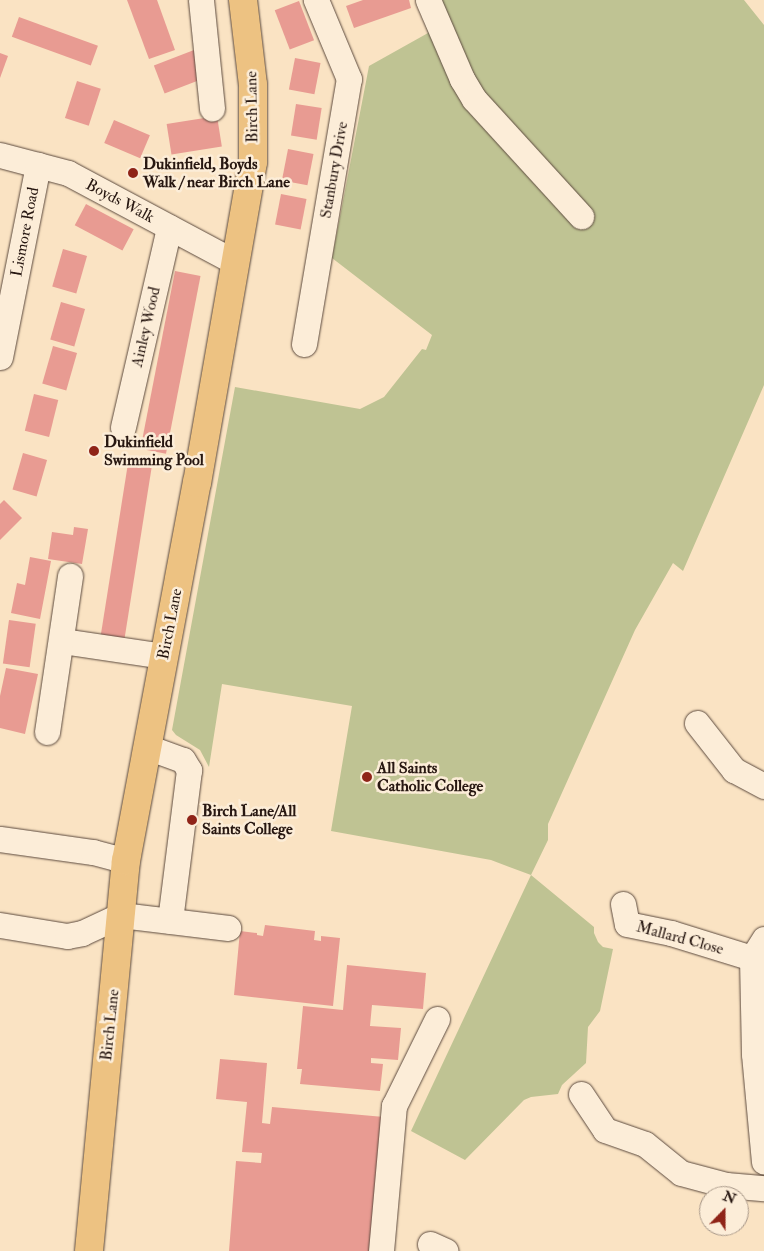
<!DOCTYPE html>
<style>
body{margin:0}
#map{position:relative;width:764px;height:1251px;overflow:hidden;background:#fae3c3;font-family:"IM FELL Double Pica",serif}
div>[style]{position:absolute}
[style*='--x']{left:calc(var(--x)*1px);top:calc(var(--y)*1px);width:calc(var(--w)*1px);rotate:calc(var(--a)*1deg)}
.green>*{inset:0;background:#bfc393}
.building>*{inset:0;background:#e89b92;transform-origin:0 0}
.roads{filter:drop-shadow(0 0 1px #5c4a3e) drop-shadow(0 0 1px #5c4a3e)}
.minor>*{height:25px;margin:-12.5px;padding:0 12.5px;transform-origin:12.5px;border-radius:12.5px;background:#fcedd8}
.major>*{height:28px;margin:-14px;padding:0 14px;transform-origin:14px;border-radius:14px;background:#edc282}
.dots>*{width:14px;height:14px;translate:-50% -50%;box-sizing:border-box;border:2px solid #fcedd8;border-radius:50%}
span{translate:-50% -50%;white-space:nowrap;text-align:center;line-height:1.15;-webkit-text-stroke:5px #fcedd8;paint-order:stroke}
.street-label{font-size:16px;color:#271711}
.poi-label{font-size:16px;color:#271711;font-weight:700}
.left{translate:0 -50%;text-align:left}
.north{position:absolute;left:699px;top:1186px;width:50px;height:50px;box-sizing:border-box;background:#fcedd8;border:1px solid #a79788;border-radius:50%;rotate:22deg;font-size:14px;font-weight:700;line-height:20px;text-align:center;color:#271711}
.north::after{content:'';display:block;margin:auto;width:18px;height:22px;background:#8f2418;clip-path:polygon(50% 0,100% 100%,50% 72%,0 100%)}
</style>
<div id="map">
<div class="green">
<div style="clip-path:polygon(417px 0,744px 0,764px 25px,764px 385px,683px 571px,673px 563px,635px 630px,548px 824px,548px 840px,531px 875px,594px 927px,594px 933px,598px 942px,603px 947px,613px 949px,600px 1011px,588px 1027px,586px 1063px,562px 1085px,558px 1094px,531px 1097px,524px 1100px,465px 1160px,411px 1131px,531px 875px,491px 860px,331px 831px,352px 706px,222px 684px,209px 767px,200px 750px,176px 735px,172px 730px,235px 387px,360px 409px,384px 397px,422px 349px,426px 350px,432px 335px,332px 258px,369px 66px,428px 33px)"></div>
</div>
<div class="building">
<div style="clip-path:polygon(127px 0,157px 0,175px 50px,149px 59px)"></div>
<div style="clip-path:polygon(363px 0,409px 0,411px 8px,354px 28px,346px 6px)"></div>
<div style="left:299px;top:1px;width:42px;height:26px;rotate:69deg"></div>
<div style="left:19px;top:17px;width:84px;height:21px;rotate:20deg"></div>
<div style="left:194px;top:50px;width:30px;height:43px;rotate:69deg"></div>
<div style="clip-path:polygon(0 53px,8px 56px,0 78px)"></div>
<div style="left:295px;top:58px;width:26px;height:32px;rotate:11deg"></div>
<div style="left:77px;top:81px;width:25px;height:39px;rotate:18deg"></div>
<div style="left:296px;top:104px;width:26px;height:32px;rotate:9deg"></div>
<div style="left:217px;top:116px;width:31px;height:51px;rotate:81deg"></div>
<div style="left:114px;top:120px;width:39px;height:25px;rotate:23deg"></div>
<div style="left:288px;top:149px;width:26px;height:32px;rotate:11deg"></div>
<div style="left:281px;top:194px;width:26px;height:31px;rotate:11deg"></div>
<div style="left:86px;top:204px;width:54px;height:24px;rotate:28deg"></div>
<div style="left:63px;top:249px;width:25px;height:39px;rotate:16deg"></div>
<div style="left:175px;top:271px;width:26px;height:181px;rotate:11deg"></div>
<div style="left:61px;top:302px;width:25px;height:39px;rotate:16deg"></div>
<div style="left:53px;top:346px;width:25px;height:39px;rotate:16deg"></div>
<div style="left:34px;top:394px;width:25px;height:38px;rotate:14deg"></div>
<div style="left:23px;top:453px;width:25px;height:38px;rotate:16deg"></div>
<div style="left:129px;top:457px;width:24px;height:182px;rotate:9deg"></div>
<div style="clip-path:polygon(4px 500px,22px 518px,0 540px,0 504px)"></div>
<div style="clip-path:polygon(74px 527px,88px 529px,82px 564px,48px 559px,52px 532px,73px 535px)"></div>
<div style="clip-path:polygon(30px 557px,51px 561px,40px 619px,11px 613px,17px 583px,25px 585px)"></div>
<div style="left:9px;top:620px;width:27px;height:44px;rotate:8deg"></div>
<div style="clip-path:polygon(6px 668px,38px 674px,25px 734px,0 728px,0 696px)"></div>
<div style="clip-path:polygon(265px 925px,315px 931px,314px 940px,321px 941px,321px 936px,340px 938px,333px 1006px,234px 995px,240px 931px,257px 933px,257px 935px,263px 936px)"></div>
<div style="clip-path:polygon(347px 965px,426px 973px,423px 1009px,372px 1005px,370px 1026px,401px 1028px,398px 1060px,371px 1058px,371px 1063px,383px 1064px,380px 1091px,300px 1084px,302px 1069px,297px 1069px,303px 1006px,343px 1010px)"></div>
<div style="clip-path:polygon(220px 1059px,267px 1063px,262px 1123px,270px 1124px,272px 1107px,384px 1117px,373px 1251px,229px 1251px,236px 1161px,261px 1163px,262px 1153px,242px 1152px,247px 1102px,216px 1099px)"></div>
</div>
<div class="roads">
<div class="minor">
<div style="--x:201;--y:0;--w:109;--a:84.2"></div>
<div style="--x:428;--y:0;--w:86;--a:66.7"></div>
<div style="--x:462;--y:79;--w:23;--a:59"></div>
<div style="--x:474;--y:99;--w:159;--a:47.6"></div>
<div style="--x:0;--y:155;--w:70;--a:14.8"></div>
<div style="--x:68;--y:173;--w:189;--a:28.1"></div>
<div style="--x:304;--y:344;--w:269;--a:-80.4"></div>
<div style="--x:349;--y:79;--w:86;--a:-112.7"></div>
<div style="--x:0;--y:357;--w:196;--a:-78.8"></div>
<div style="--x:123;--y:427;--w:205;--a:-77"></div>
<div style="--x:62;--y:641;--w:103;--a:8.4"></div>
<div style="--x:697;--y:723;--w:60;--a:51.8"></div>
<div style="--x:734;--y:770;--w:34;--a:28"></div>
<div style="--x:47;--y:732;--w:158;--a:-81.6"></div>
<div style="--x:147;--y:747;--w:38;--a:20"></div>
<div style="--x:183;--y:760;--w:12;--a:59"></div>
<div style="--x:189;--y:770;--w:152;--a:97.2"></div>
<div style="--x:0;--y:839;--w:94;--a:8"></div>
<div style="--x:93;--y:852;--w:34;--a:15"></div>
<div style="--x:623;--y:904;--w:20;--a:79"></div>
<div style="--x:627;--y:924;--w:45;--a:11.6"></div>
<div style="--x:671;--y:933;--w:85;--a:17.2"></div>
<div style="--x:0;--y:925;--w:68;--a:9.3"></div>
<div style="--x:67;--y:936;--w:15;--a:-11"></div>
<div style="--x:82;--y:933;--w:43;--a:-24.8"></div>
<div style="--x:121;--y:915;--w:108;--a:6.9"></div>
<div style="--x:764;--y:939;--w:22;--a:122"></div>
<div style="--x:752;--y:958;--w:96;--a:88.8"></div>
<div style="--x:754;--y:1054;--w:108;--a:84.7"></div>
<div style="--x:581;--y:1094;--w:43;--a:56.3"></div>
<div style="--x:605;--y:1130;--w:42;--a:19.3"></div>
<div style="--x:645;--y:1144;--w:46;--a:38.9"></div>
<div style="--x:681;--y:1173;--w:47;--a:14.9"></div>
<div style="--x:726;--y:1185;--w:38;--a:5"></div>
<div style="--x:430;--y:1244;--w:17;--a:24"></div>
<div style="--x:381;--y:1251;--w:146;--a:-84.9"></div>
<div style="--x:394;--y:1106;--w:97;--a:-63.7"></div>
</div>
<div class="major">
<div style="--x:89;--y:1251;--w:392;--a:-84.6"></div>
<div style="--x:126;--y:861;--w:385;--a:-79.4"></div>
<div style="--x:197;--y:483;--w:326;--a:-80.1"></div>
<div style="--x:253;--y:162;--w:77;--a:-90"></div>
<div style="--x:253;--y:85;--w:86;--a:-96.7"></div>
</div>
</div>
<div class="dots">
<div style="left:133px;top:173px;background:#8f2418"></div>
<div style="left:94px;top:451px;background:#8f2418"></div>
<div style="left:367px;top:777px;background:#8f2418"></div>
<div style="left:192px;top:820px;background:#8f2418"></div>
</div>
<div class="street-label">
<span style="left:252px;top:107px;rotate:-91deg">Birch Lane</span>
<span style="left:334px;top:170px;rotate:-80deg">Stanbury Drive</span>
<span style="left:120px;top:201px;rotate:28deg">Boyds Walk</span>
<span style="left:25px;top:232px;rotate:-79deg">Lismore Road</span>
<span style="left:146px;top:327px;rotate:-77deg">Ainley Wood</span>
<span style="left:170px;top:624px;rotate:-79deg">Birch Lane</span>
<span style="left:680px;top:938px;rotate:15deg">Mallard Close</span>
<span style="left:110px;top:1025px;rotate:-84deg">Birch Lane</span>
</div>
<div class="poi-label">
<span class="left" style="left:143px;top:173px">Dukinfield, Boyds<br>Walk / near Birch Lane</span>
<span class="left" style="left:104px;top:451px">Dukinfield<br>Swimming Pool</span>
<span class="left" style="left:377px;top:777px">All Saints<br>Catholic College</span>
<span class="left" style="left:202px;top:820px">Birch Lane/All<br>Saints College</span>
</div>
<div class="north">N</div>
</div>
